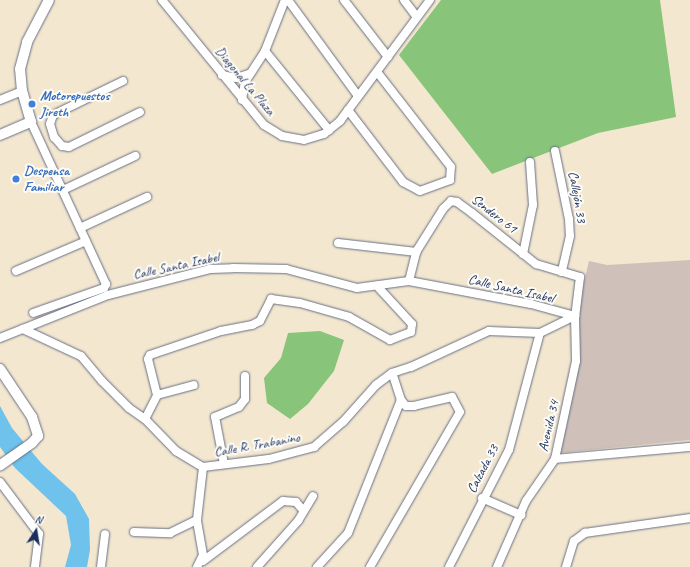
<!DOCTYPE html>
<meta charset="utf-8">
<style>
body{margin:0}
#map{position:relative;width:690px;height:567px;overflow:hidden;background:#f3e7cf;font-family:Caveat,sans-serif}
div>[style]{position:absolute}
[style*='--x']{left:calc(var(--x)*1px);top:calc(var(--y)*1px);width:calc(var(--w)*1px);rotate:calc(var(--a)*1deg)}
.industrial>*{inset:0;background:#cfc1ba}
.green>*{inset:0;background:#88c47a}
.water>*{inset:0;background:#6fc2eb}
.roads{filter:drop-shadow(0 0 1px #676f86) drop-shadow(0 0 1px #676f86)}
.minor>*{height:8px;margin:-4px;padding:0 4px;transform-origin:4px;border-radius:4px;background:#fff}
.tertiary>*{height:10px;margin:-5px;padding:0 5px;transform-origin:5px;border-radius:5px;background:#fff}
.dots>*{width:11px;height:11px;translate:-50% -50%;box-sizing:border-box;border:2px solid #fdfcf7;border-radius:50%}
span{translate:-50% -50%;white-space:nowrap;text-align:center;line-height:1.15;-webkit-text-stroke:4px #fdfcf7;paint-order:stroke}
.street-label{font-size:14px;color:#1b2f5e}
.shop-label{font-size:14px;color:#366cbe;font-weight:700}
.left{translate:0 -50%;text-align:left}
.north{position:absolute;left:16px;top:511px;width:40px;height:40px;-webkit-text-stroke:3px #fdfcf7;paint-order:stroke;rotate:12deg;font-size:11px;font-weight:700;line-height:16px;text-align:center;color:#1b2f5e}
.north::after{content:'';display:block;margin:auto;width:14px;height:18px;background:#1b2f5e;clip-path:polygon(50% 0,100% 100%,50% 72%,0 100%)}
</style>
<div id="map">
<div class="industrial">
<div style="clip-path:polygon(690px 260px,690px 440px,559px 453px,577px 366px,579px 303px,589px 261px,607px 265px)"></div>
</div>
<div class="green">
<div style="clip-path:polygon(441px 0,660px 0,676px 117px,598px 133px,492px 174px,399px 55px)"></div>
<div style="clip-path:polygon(320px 331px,344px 340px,334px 371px,308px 404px,290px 419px,267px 403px,264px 378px,281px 358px,288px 333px)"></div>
</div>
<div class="water">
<div style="clip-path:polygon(0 406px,12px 428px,42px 464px,75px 494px,89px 519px,90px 550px,87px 567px,65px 567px,71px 545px,66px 516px,15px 468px,0 447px)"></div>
</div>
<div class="roads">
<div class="minor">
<div style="--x:162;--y:0;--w:161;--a:50.8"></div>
<div style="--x:264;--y:125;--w:21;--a:31"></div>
<div style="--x:282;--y:136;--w:22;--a:10"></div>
<div style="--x:304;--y:140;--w:21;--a:-17"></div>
<div style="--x:324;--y:134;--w:21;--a:-39"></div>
<div style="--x:340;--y:121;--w:151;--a:-53.4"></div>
<div style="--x:288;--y:0;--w:119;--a:53.9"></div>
<div style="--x:344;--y:0;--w:72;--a:52.3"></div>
<div style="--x:404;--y:0;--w:21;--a:53"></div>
<div style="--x:265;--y:51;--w:102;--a:51"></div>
<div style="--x:222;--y:75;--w:14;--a:12"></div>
<div style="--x:236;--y:78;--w:14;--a:-17"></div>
<div style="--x:123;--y:81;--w:78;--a:154.1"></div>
<div style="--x:53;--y:115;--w:9;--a:108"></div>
<div style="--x:50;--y:124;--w:14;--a:73"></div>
<div style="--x:54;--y:137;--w:12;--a:48"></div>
<div style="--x:62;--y:146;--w:7;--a:8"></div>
<div style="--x:69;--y:147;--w:79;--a:-26.2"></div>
<div style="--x:0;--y:100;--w:24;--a:-22"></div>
<div style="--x:242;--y:100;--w:18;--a:-81"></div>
<div style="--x:245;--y:82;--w:37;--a:-57"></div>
<div style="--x:265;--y:51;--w:55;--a:-68.6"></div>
<div style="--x:348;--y:110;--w:91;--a:52.6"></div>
<div style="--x:403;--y:182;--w:19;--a:28"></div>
<div style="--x:420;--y:191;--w:32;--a:-20"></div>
<div style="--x:450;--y:180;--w:13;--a:-86"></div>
<div style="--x:451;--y:167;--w:120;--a:-127.9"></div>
<div style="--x:31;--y:122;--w:179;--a:65.2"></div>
<div style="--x:106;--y:284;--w:4;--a:117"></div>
<div style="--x:104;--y:288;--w:75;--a:160.6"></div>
<div style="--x:555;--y:151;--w:69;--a:78.4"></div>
<div style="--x:569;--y:219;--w:17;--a:87"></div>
<div style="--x:570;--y:236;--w:37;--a:103"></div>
<div style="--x:63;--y:190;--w:80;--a:-25.3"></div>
<div style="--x:80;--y:228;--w:74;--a:-24.8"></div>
<div style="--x:338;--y:243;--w:79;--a:6.6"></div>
<div style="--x:523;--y:254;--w:50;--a:-78.5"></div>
<div style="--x:533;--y:205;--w:43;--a:-94"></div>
<div style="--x:16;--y:271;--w:76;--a:-23.2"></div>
<div style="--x:409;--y:281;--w:30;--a:-76"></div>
<div style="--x:416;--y:252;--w:51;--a:-57.9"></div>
<div style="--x:443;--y:209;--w:11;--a:-45"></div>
<div style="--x:451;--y:201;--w:6;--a:9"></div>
<div style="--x:457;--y:202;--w:19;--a:36"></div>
<div style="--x:472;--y:213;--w:82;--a:38.6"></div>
<div style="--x:536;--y:264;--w:46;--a:16.5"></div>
<div style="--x:580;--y:277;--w:39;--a:97"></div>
<div style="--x:575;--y:316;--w:45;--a:88.7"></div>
<div style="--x:576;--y:361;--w:100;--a:102.1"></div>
<div style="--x:555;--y:459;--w:51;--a:124.6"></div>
<div style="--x:526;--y:501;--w:72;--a:113.7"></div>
<div style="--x:23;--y:329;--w:64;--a:25"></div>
<div style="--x:81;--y:356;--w:33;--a:50"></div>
<div style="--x:102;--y:381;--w:38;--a:45"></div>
<div style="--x:129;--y:408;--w:19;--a:35"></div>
<div style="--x:145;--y:419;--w:45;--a:45.9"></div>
<div style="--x:176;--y:451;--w:31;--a:31"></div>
<div style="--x:203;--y:467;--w:66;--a:-6.9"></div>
<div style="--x:269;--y:459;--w:47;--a:-14.9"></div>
<div style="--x:314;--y:447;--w:38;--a:-41"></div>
<div style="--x:343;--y:422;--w:50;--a:-48.3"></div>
<div style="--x:376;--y:385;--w:20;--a:-37"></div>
<div style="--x:392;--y:373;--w:20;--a:-18"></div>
<div style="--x:411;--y:367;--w:86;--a:-24.8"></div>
<div style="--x:489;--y:331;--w:51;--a:2.2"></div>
<div style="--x:540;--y:333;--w:39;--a:-26"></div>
<div style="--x:0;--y:338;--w:116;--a:-21.7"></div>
<div style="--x:108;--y:295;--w:105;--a:-14.3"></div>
<div style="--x:210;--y:269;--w:23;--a:-2"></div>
<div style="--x:233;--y:268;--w:53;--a:1.1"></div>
<div style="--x:286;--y:269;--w:73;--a:15"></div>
<div style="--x:357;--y:288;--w:52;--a:-7.7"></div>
<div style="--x:409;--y:281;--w:124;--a:10.7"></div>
<div style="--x:531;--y:304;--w:46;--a:15.3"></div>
<div style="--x:157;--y:395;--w:38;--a:-15"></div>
<div style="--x:145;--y:419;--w:27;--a:-63"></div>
<div style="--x:157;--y:395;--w:37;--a:-104"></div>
<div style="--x:148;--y:359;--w:4;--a:-63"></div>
<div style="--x:150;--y:355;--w:75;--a:-18.7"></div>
<div style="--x:221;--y:331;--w:32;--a:-11"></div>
<div style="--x:252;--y:325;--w:9;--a:-27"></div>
<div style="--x:260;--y:321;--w:25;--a:-63"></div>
<div style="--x:271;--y:299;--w:29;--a:8"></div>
<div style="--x:300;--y:303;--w:51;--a:15.9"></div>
<div style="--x:349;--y:317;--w:47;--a:29.3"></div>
<div style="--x:390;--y:340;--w:22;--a:-21"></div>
<div style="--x:411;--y:332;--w:8;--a:-83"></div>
<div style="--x:412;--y:324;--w:52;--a:-132.6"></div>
<div style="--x:555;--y:459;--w:136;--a:-5.1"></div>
<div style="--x:224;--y:464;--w:48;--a:-100.8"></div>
<div style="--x:215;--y:417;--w:26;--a:-23"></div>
<div style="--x:239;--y:407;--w:10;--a:-53"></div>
<div style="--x:245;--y:399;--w:23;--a:-90"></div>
<div style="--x:0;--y:482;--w:65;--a:53.1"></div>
<div style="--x:39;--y:534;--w:33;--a:97"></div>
<div style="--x:482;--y:498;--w:43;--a:23.6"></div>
<div style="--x:134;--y:532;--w:36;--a:2"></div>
<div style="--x:170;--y:533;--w:30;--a:-26"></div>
<div style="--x:203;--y:561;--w:100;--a:-36.9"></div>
<div style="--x:283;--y:501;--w:13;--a:4"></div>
<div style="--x:296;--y:502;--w:11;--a:49"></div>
<div style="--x:101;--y:567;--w:33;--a:-83"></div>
<div style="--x:197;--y:567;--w:13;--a:-63"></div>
<div style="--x:203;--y:555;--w:36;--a:-100"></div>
<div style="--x:197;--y:520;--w:53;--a:-83.5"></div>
<div style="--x:257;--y:567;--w:62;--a:-48.3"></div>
<div style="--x:298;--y:521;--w:29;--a:-59"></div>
<div style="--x:317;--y:567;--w:46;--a:-47.6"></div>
<div style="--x:348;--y:533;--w:143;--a:-68.3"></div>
<div style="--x:401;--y:400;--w:28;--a:-108"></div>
<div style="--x:370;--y:567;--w:179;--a:-59.9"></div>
<div style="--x:460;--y:412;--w:17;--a:-118"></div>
<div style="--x:452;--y:397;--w:39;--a:167"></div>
<div style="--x:414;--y:406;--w:8;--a:180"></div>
<div style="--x:406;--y:406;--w:8;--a:-130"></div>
<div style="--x:449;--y:567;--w:131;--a:-62.9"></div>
<div style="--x:509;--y:450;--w:121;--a:-75.2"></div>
<div style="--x:566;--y:567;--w:27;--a:-73"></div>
<div style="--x:574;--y:541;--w:14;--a:-36"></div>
<div style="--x:585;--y:533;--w:106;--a:-8.1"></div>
</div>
<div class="tertiary">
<div style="--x:0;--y:135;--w:34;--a:-23"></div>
<div style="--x:31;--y:122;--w:32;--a:-106"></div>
<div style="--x:22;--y:91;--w:22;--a:-95"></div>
<div style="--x:20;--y:69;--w:28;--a:-75"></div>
<div style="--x:27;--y:42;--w:47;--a:-62.4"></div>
<div style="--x:0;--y:369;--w:58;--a:56.3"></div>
<div style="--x:32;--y:417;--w:20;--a:72"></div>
<div style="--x:38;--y:436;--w:9;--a:131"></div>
<div style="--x:32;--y:443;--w:39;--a:145"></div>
</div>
</div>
<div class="dots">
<div style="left:32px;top:104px;background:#3f7fe0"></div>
<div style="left:16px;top:179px;background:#3f7fe0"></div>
</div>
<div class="street-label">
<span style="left:245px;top:81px;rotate:50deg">Diagonal La Plaza</span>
<span style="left:577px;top:197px;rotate:80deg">Callejón 33</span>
<span style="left:494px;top:214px;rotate:38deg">Sendero 61</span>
<span style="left:176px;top:266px;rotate:-12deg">Calle Santa Isabel</span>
<span style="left:511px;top:289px;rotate:13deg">Calle Santa Isabel</span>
<span style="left:549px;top:426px;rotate:-77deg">Avenida 34</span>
<span style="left:257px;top:445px;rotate:-10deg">Calle R. Trabanino</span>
<span style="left:483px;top:469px;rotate:-62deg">Calzada 33</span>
</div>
<div class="shop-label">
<span class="left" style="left:40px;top:104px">Motorepuestos<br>Jireth</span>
<span class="left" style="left:24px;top:179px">Despensa<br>Familiar</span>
</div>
<div class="north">N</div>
</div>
